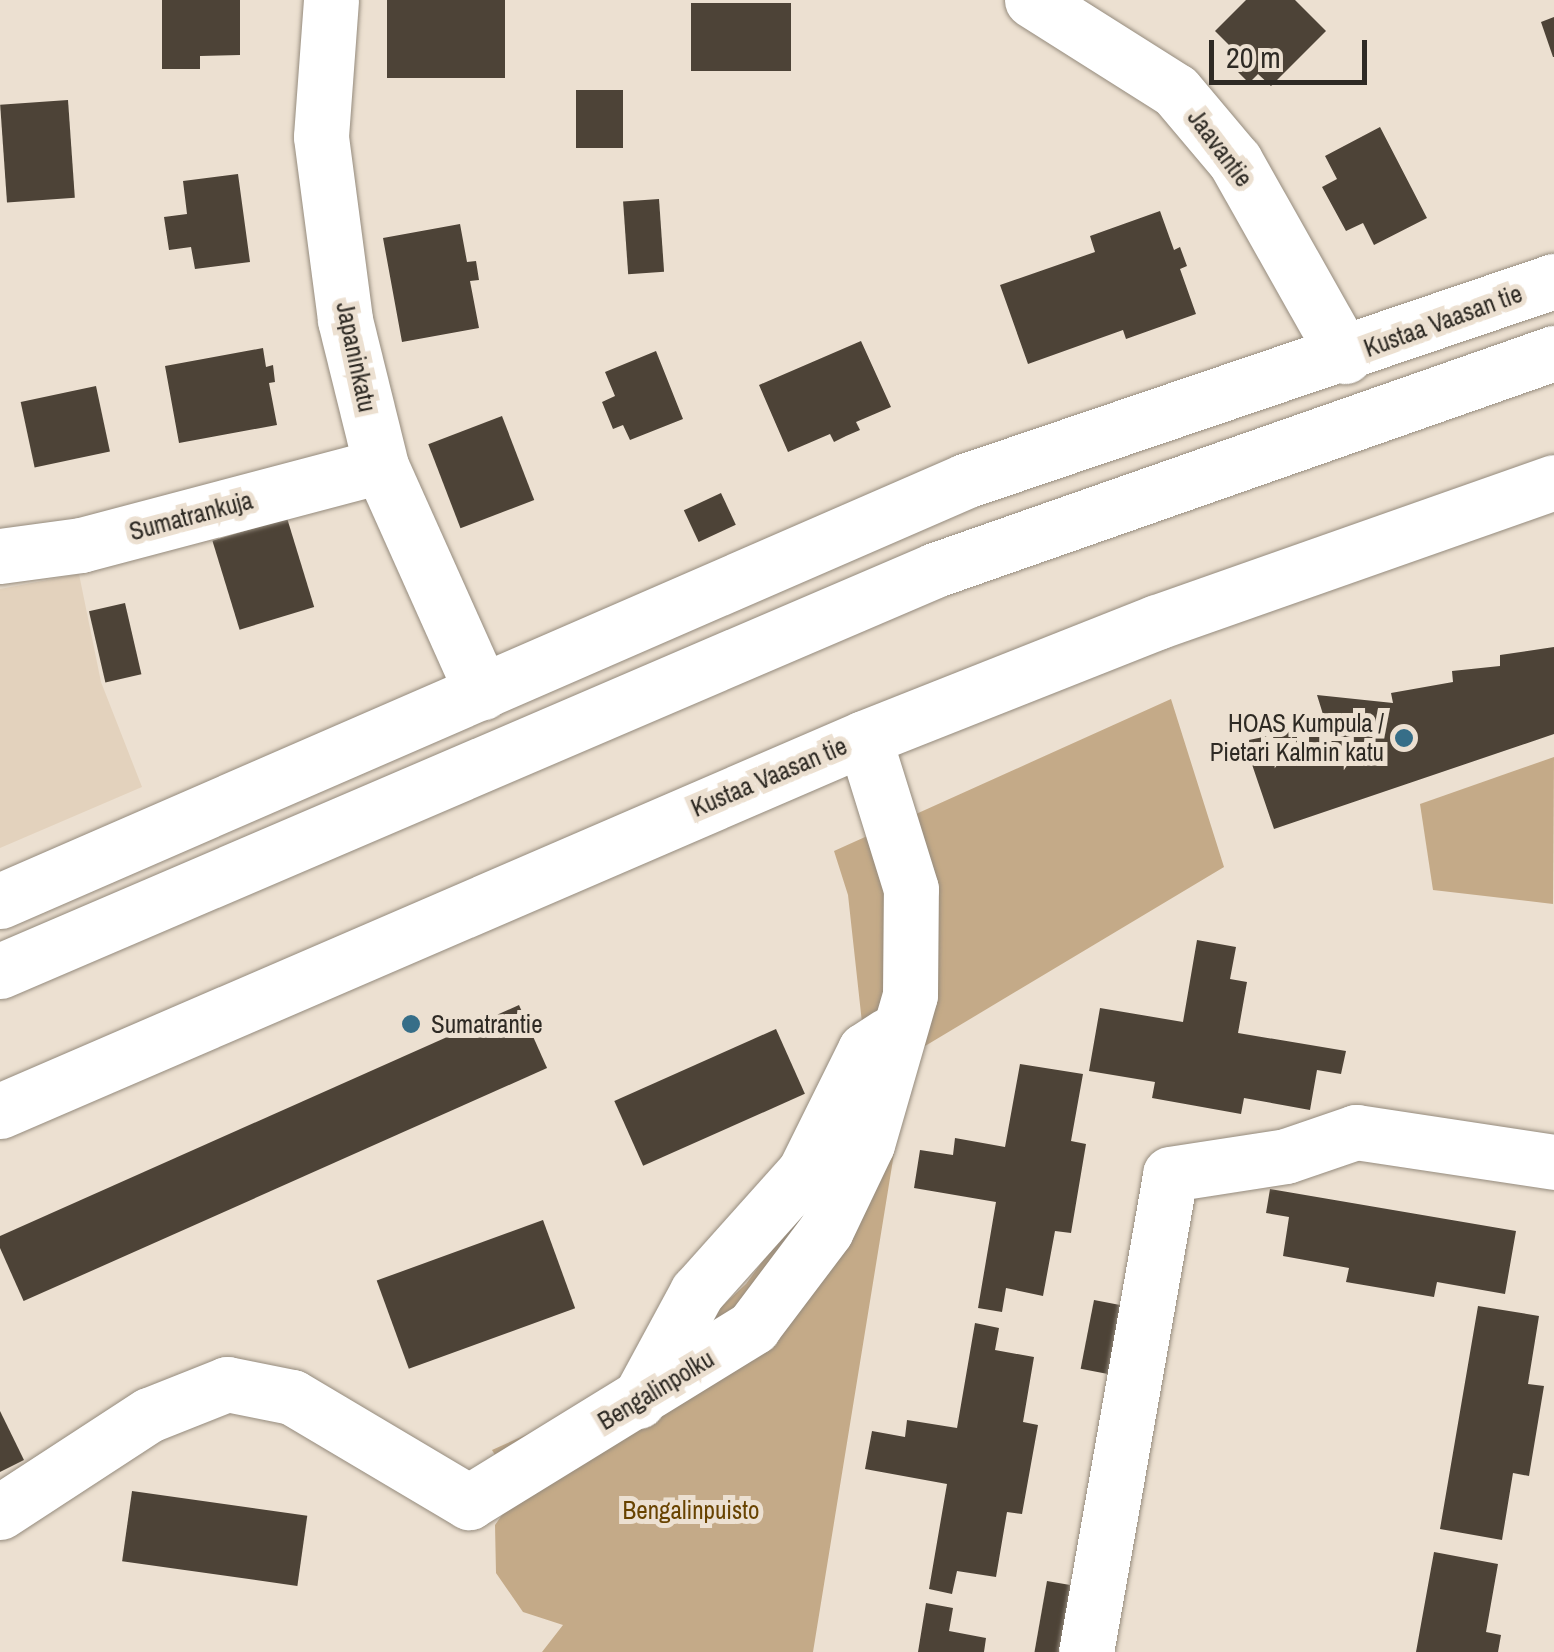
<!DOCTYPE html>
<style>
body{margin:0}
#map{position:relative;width:1554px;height:1652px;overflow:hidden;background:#ece0d1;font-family:"Archivo Narrow",sans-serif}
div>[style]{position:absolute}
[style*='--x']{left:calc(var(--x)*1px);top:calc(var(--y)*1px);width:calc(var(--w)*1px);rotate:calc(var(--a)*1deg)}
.built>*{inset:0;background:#e3d2bd}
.green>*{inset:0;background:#c4aa88}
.building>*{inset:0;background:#4d4337;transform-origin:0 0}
.roads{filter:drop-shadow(0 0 2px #958b7d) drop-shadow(0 0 2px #958b7d)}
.minor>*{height:55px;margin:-27.5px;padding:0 27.5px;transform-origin:27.5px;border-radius:27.5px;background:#fff}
.major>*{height:55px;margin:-27.5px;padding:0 27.5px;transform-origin:27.5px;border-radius:27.5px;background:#fff}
.dots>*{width:28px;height:28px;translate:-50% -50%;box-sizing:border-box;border:5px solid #ece0d1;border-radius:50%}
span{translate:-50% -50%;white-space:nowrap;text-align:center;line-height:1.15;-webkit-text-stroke:10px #ece0d1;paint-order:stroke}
.street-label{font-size:25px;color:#2e2a24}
.poi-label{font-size:25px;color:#2e2a24}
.right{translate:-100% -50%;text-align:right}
.left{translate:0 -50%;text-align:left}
.park-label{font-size:25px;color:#684300}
.scale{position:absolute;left:1209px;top:40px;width:158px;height:45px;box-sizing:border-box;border:5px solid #2e2a24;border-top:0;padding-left:12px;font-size:30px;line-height:35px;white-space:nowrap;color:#2e2a24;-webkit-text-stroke:8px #ece0d1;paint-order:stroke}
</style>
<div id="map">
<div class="built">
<div style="clip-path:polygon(79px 574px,101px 682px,142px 787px,0 848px,0 589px)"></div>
</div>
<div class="green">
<div style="clip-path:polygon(1171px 699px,1224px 867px,910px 1055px,813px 1652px,542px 1652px,563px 1625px,523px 1612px,496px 1573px,495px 1525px,518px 1492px,492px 1450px,557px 1421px,693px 1333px,746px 1284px,790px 1224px,865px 1050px,848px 895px,834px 851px)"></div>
<div style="clip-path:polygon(1554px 757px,1553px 904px,1433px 890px,1420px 804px)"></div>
</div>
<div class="building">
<div style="clip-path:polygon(162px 0,240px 0,240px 55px,200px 56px,200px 69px,162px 69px)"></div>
<div style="left:387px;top:0;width:118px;height:78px"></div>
<div style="clip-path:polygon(1246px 0,1295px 0,1326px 31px,1271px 86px,1258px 74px,1249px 83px,1238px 72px,1247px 63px,1215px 31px)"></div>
<div style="left:691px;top:3px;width:100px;height:68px"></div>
<div style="clip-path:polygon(1554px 17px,1554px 57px,1553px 57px,1541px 22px)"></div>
<div style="left:576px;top:90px;width:47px;height:58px"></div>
<div style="left:68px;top:100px;width:98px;height:68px;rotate:86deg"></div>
<div style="clip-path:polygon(1380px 127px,1427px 218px,1374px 245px,1363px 223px,1346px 231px,1322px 187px,1337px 179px,1325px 156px)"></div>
<div style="clip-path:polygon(238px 174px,250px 262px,195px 269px,191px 247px,169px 250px,164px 217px,187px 214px,183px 181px)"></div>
<div style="left:659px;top:199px;width:73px;height:36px;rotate:86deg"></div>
<div style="clip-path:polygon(1160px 211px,1174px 250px,1180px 247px,1187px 266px,1180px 269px,1196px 314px,1126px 339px,1123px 330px,1028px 364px,1000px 285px,1095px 252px,1090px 236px)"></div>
<div style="clip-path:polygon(460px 224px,467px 262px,476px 261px,479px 280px,470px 281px,479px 328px,402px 342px,383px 238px)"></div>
<div style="clip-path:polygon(861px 341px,891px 407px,856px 422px,860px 430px,846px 436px,834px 442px,830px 434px,788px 452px,759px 385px)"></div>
<div style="clip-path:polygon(263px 348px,266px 367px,273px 365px,275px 382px,269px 383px,277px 425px,179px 443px,165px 366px)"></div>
<div style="clip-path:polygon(656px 351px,683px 419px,630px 440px,623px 425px,613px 429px,602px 402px,615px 396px,605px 372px)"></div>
<div style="left:96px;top:386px;width:67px;height:77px;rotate:78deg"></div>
<div style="left:502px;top:416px;width:90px;height:79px;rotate:69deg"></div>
<div style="left:721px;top:493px;width:35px;height:41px;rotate:65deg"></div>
<div style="left:287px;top:518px;width:93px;height:78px;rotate:73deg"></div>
<div style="left:125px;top:603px;width:73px;height:37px;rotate:77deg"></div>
<div style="clip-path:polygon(1554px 647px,1554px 734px,1274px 829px,1244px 741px,1326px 724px,1317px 695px,1393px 703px,1391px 693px,1453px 682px,1452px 671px,1500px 666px,1500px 655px)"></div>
<div style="clip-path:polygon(1197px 940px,1236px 947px,1230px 979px,1247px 982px,1238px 1033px,1346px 1051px,1341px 1074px,1317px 1070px,1310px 1110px,1244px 1098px,1241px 1114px,1152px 1098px,1155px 1082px,1089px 1071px,1100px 1008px,1183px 1022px)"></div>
<div style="left:519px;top:1005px;width:69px;height:573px;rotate:66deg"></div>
<div style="left:776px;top:1029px;width:71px;height:177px;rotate:66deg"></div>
<div style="clip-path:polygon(1020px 1064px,1083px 1074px,1071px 1141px,1086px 1144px,1071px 1233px,1055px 1231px,1043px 1296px,1006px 1288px,1002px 1312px,978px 1308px,996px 1202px,914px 1188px,920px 1150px,953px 1155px,955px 1138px,1005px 1147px)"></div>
<div style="clip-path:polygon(1270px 1189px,1516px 1231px,1505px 1294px,1437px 1282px,1434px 1297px,1346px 1282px,1349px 1268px,1283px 1256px,1289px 1217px,1266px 1213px)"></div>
<div style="left:543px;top:1220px;width:94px;height:177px;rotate:70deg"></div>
<div style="left:1094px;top:1300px;width:41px;height:70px;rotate:11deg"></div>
<div style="clip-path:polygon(1478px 1306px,1539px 1316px,1528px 1384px,1544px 1386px,1529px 1476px,1513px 1473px,1502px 1540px,1440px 1529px)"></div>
<div style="clip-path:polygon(975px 1323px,999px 1328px,995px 1350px,1034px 1357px,1023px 1422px,1038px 1425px,1022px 1514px,1007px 1512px,996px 1577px,957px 1571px,952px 1594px,929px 1589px,947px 1484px,865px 1469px,872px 1431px,905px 1437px,907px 1420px,957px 1428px)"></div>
<div style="clip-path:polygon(0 1411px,24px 1460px,0 1472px)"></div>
<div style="left:132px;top:1491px;width:177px;height:71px;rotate:8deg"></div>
<div style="clip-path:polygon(1434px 1552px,1498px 1564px,1486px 1632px,1501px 1635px,1498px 1652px,1416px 1652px)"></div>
<div style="left:1047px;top:1581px;width:41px;height:72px;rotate:10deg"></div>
<div style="clip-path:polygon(926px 1603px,953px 1608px,949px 1631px,986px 1638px,984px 1652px,918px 1652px)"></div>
</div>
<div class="roads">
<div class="minor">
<div style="--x:331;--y:0;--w:137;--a:94.2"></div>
<div style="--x:321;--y:137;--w:185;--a:82.5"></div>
<div style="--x:345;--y:320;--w:150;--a:76.1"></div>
<div style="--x:381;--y:466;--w:248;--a:65.9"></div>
<div style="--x:1032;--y:0;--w:170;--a:32.3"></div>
<div style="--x:1176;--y:91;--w:92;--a:49.9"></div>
<div style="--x:1235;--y:161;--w:224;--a:60.6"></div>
<div style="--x:0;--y:556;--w:82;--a:-7.7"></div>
<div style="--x:81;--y:545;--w:310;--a:-14.8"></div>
<div style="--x:0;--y:901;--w:1052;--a:-23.52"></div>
<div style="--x:965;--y:481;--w:622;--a:-18.76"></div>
<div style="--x:638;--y:1401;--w:124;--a:-61.6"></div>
<div style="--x:697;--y:1292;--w:162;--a:-48.2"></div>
<div style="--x:805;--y:1171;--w:135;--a:-63.6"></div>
<div style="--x:865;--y:1050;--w:27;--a:-33"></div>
<div style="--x:0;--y:1512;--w:178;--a:-33.1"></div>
<div style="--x:149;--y:1415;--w:84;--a:-21.7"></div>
<div style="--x:227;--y:1384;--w:66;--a:11.3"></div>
<div style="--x:292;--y:1397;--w:206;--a:30.7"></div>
<div style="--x:469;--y:1502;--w:334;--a:-31.6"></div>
<div style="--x:753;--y:1327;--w:121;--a:-53"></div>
<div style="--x:826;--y:1230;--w:95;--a:-64.5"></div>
<div style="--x:867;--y:1144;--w:155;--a:-73.9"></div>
<div style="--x:910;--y:995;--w:106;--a:-89.5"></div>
<div style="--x:911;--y:889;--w:158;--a:-107.3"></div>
<div style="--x:1086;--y:1652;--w:485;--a:-80"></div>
<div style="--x:1170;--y:1174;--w:117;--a:-8.8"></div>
<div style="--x:1286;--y:1156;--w:74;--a:-18.9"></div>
<div style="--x:1356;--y:1132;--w:200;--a:8.6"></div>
</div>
<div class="major">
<div style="--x:0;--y:971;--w:1017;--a:-23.21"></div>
<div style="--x:935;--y:570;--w:656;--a:-19.32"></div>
<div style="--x:0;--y:1111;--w:941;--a:-23.35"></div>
<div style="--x:864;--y:738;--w:315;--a:-21.6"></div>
<div style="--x:1157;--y:622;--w:421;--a:-19.4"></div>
</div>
</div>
<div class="dots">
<div style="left:1404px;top:738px;background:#366e88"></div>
<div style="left:411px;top:1024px;background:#366e88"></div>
</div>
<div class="street-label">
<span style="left:1220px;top:148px;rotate:53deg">Jaavantie</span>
<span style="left:1443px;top:321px;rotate:-20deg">Kustaa Vaasan tie</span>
<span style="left:356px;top:357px;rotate:78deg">Japaninkatu</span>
<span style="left:191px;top:516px;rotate:-15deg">Sumatrankuja</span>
<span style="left:769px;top:777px;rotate:-23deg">Kustaa Vaasan tie</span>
<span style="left:656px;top:1390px;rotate:-31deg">Bengalinpolku</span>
</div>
<div class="poi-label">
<span class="right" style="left:1384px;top:738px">HOAS Kumpula /<br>Pietari Kalmin katu</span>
<span class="left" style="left:431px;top:1024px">Sumatrantie</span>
</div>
<div class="park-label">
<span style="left:691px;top:1510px">Bengalinpuisto</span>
</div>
<div class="scale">20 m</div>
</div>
